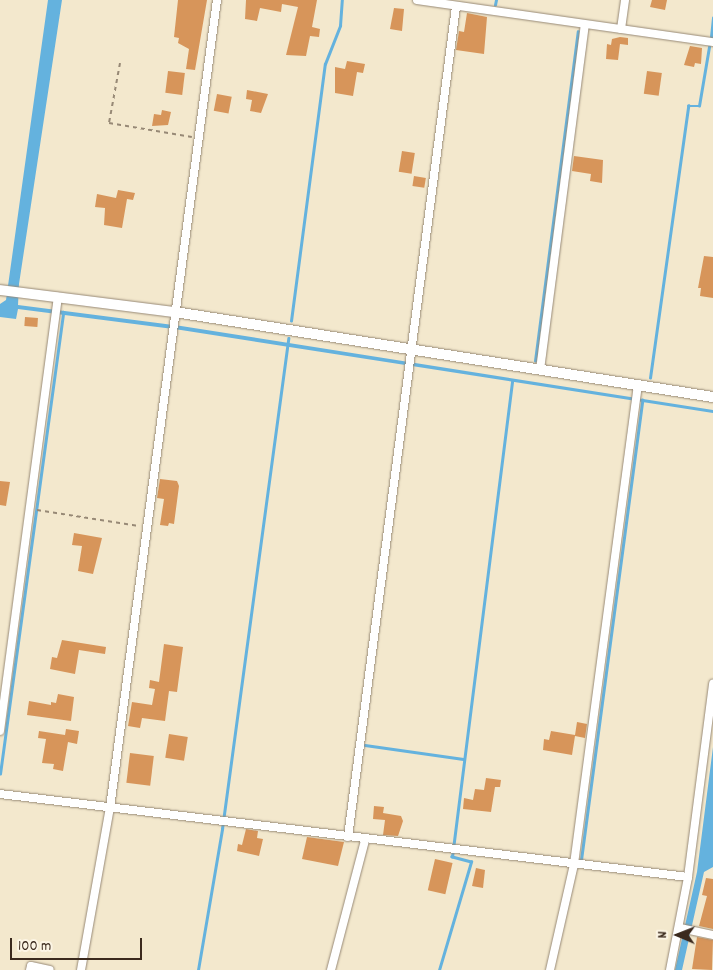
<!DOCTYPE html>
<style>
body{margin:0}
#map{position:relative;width:713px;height:970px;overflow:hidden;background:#f3e8cd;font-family:Dekko,sans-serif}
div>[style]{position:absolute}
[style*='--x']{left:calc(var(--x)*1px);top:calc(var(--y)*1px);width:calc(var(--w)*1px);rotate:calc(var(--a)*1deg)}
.water>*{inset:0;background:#64b2de}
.stream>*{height:2.5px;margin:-1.25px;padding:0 1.25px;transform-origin:1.25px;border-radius:1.25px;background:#64b2de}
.building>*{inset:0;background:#d7955a;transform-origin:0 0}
.path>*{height:2px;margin-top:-1px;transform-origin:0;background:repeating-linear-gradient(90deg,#978976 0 4px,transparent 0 8px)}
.roads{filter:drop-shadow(0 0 1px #978976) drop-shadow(0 0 1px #978976)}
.minor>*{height:8px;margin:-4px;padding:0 4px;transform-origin:4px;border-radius:4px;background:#fff}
.tertiary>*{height:10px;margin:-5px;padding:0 5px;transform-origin:5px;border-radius:5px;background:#fff}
span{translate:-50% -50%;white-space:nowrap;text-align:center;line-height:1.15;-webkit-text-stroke:4.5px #fcf5e5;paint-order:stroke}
.north{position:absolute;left:653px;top:910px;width:50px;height:50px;-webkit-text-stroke:4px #fcf5e5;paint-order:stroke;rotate:271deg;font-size:14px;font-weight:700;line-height:20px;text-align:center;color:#3b2a1e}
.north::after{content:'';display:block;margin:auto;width:18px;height:22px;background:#3b2a1e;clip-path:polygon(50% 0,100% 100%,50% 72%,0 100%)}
.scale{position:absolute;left:10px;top:938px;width:132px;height:22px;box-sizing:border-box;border:2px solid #3b2a1e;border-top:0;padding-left:6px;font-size:15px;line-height:18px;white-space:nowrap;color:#3b2a1e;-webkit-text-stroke:4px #fcf5e5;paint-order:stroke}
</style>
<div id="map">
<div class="water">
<div style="clip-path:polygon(48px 0,62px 0,19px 284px,18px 305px,181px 326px,713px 410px,713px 413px,181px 330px,18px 309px,16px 319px,0 317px,0 304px,6px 300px)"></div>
<div style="clip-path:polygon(713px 747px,713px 867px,704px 872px,682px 970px,675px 970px,697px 872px)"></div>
</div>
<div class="stream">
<div style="--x:495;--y:5;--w:5;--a:-79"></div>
<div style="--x:711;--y:37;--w:19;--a:-84"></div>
<div style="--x:291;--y:321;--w:259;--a:-82.5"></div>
<div style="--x:325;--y:64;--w:41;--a:-68.5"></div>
<div style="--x:340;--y:26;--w:26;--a:-86"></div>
<div style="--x:535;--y:361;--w:332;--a:-82.6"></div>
<div style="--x:650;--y:378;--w:275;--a:-82"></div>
<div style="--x:688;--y:106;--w:11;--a:0"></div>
<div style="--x:699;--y:106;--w:60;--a:-80.4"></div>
<div style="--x:365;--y:745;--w:99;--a:8.1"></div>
<div style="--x:0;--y:774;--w:466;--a:-82.2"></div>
<div style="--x:581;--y:860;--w:464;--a:-82.4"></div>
<div style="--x:198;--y:970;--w:143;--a:-80.3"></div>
<div style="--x:222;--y:829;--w:495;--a:-82.3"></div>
<div style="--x:439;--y:970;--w:113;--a:-73.5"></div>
<div style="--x:471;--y:862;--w:20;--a:-165"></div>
<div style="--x:452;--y:857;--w:480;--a:-82.8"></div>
</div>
<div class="building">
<div style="clip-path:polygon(178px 0,207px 0,195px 70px,186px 69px,189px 49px,178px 43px,179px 38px,174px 37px)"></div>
<div style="clip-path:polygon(246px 0,317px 0,312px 27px,320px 29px,319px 37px,310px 36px,306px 56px,286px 55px,298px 7px,282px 4px,281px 12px,260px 8px,257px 21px,245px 19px)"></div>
<div style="clip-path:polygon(652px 0,667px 0,665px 10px,650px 7px)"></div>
<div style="clip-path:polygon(394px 8px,404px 9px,402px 31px,390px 29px)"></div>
<div style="clip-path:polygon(467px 13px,487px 17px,484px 54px,456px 50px,459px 31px,464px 32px)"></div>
<div style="clip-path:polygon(620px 37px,628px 38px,628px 45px,620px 44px,618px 60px,606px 59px,607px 44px,611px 45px,612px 39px)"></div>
<div style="clip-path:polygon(690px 46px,702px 48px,701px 64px,695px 63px,694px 67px,684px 65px)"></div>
<div style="clip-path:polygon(347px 61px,365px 64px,363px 73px,357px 72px,353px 96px,335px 93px,335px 67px,345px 69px)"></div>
<div style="left:168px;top:71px;width:17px;height:22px;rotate:7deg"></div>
<div style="left:647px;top:71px;width:15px;height:23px;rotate:8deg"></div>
<div style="clip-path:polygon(247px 90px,268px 94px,261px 113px,250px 111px,252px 100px,246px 99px)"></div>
<div style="left:217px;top:94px;width:15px;height:17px;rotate:11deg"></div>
<div style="clip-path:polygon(162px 110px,171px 112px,168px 125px,152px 126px,154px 114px,161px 115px)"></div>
<div style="left:402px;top:151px;width:13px;height:21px;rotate:9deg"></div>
<div style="clip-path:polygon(574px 156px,603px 160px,602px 183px,590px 181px,591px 174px,572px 171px)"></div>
<div style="left:414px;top:176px;width:12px;height:10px;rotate:9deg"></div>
<div style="clip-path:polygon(118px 190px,135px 193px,133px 200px,127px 199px,122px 228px,104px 225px,105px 208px,95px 207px,97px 194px,116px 198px)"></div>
<div style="clip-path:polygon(704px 256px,713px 257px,713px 298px,700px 296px,701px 288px,698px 288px)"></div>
<div style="left:25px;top:317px;width:13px;height:9px;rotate:4deg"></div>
<div style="clip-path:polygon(160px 479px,177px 481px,179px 486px,174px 524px,169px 523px,168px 526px,160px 525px,164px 499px,157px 498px)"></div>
<div style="clip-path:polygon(0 481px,10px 482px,6px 506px,0 505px)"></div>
<div style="clip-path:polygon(74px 533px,102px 538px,93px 574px,78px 571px,82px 546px,72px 545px)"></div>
<div style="clip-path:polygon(62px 640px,106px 647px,105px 654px,79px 650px,75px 674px,50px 669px,52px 657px,57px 658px)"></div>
<div style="clip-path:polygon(164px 644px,183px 647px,177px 692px,169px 691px,165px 721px,142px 718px,140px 728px,128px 726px,132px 702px,152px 705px,155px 689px,149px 688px,150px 680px,159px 682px)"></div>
<div style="clip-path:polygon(58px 694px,74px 697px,71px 721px,27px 715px,29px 701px,51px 705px,51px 702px,56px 703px)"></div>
<div style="clip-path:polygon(577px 722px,587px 724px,585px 738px,575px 736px,572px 755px,543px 750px,544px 739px,549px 740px,551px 731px,575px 735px)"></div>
<div style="clip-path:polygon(66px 729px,79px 731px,77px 744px,68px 742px,63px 771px,53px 769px,54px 764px,42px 763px,46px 739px,38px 738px,39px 731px,65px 735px)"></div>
<div style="left:169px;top:734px;width:19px;height:24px;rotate:9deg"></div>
<div style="left:130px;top:753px;width:24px;height:30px;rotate:7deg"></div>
<div style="clip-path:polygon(486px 778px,501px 780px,500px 787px,495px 787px,491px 812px,463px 809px,464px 798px,473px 800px,475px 789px,484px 790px)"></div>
<div style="clip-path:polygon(374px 806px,384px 807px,383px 813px,401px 816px,403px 821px,398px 836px,383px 835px,385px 820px,373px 819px)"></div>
<div style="clip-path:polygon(246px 829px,258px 831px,257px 838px,263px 839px,259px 856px,237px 851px,238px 844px,242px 845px)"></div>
<div style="clip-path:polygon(307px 837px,344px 842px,338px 866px,302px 859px)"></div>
<div style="left:435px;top:859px;width:18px;height:32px;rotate:13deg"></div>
<div style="clip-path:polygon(476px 868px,485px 870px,483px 888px,472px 886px)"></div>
<div style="clip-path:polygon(706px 878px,713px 879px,713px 929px,699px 926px,707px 896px,702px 895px)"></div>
<div style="clip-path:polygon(697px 937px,713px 940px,712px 970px,692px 969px)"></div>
</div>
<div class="path">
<div style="--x:120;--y:63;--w:61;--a:100.4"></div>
<div style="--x:109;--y:123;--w:84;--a:9.6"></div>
<div style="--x:37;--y:510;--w:103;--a:8.9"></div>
</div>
<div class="roads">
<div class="minor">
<div style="--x:417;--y:0;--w:299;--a:8.1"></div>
<div style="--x:621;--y:29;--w:29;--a:-82"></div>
<div style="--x:540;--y:370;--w:348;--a:-82.6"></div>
<div style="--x:0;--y:731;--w:438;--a:-82.4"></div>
<div style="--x:0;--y:794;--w:693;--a:6.88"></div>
<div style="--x:348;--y:837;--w:837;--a:-82.59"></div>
<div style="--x:680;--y:928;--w:34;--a:12"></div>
<div style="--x:30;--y:970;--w:4;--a:-76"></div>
<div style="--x:31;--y:966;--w:19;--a:12"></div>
<div style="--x:81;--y:970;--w:165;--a:-79.9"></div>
<div style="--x:110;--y:808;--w:815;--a:-82.46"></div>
<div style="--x:331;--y:970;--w:134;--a:-75.3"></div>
<div style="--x:550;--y:970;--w:109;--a:-77.2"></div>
<div style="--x:574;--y:864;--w:483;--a:-82.4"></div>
<div style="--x:670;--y:970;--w:95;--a:-79"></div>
<div style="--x:688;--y:877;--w:195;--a:-82.6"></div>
</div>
<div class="tertiary">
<div style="--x:0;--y:290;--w:176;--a:7.2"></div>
<div style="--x:175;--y:312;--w:545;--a:8.98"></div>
</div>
</div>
<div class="north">N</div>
<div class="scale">100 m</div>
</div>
